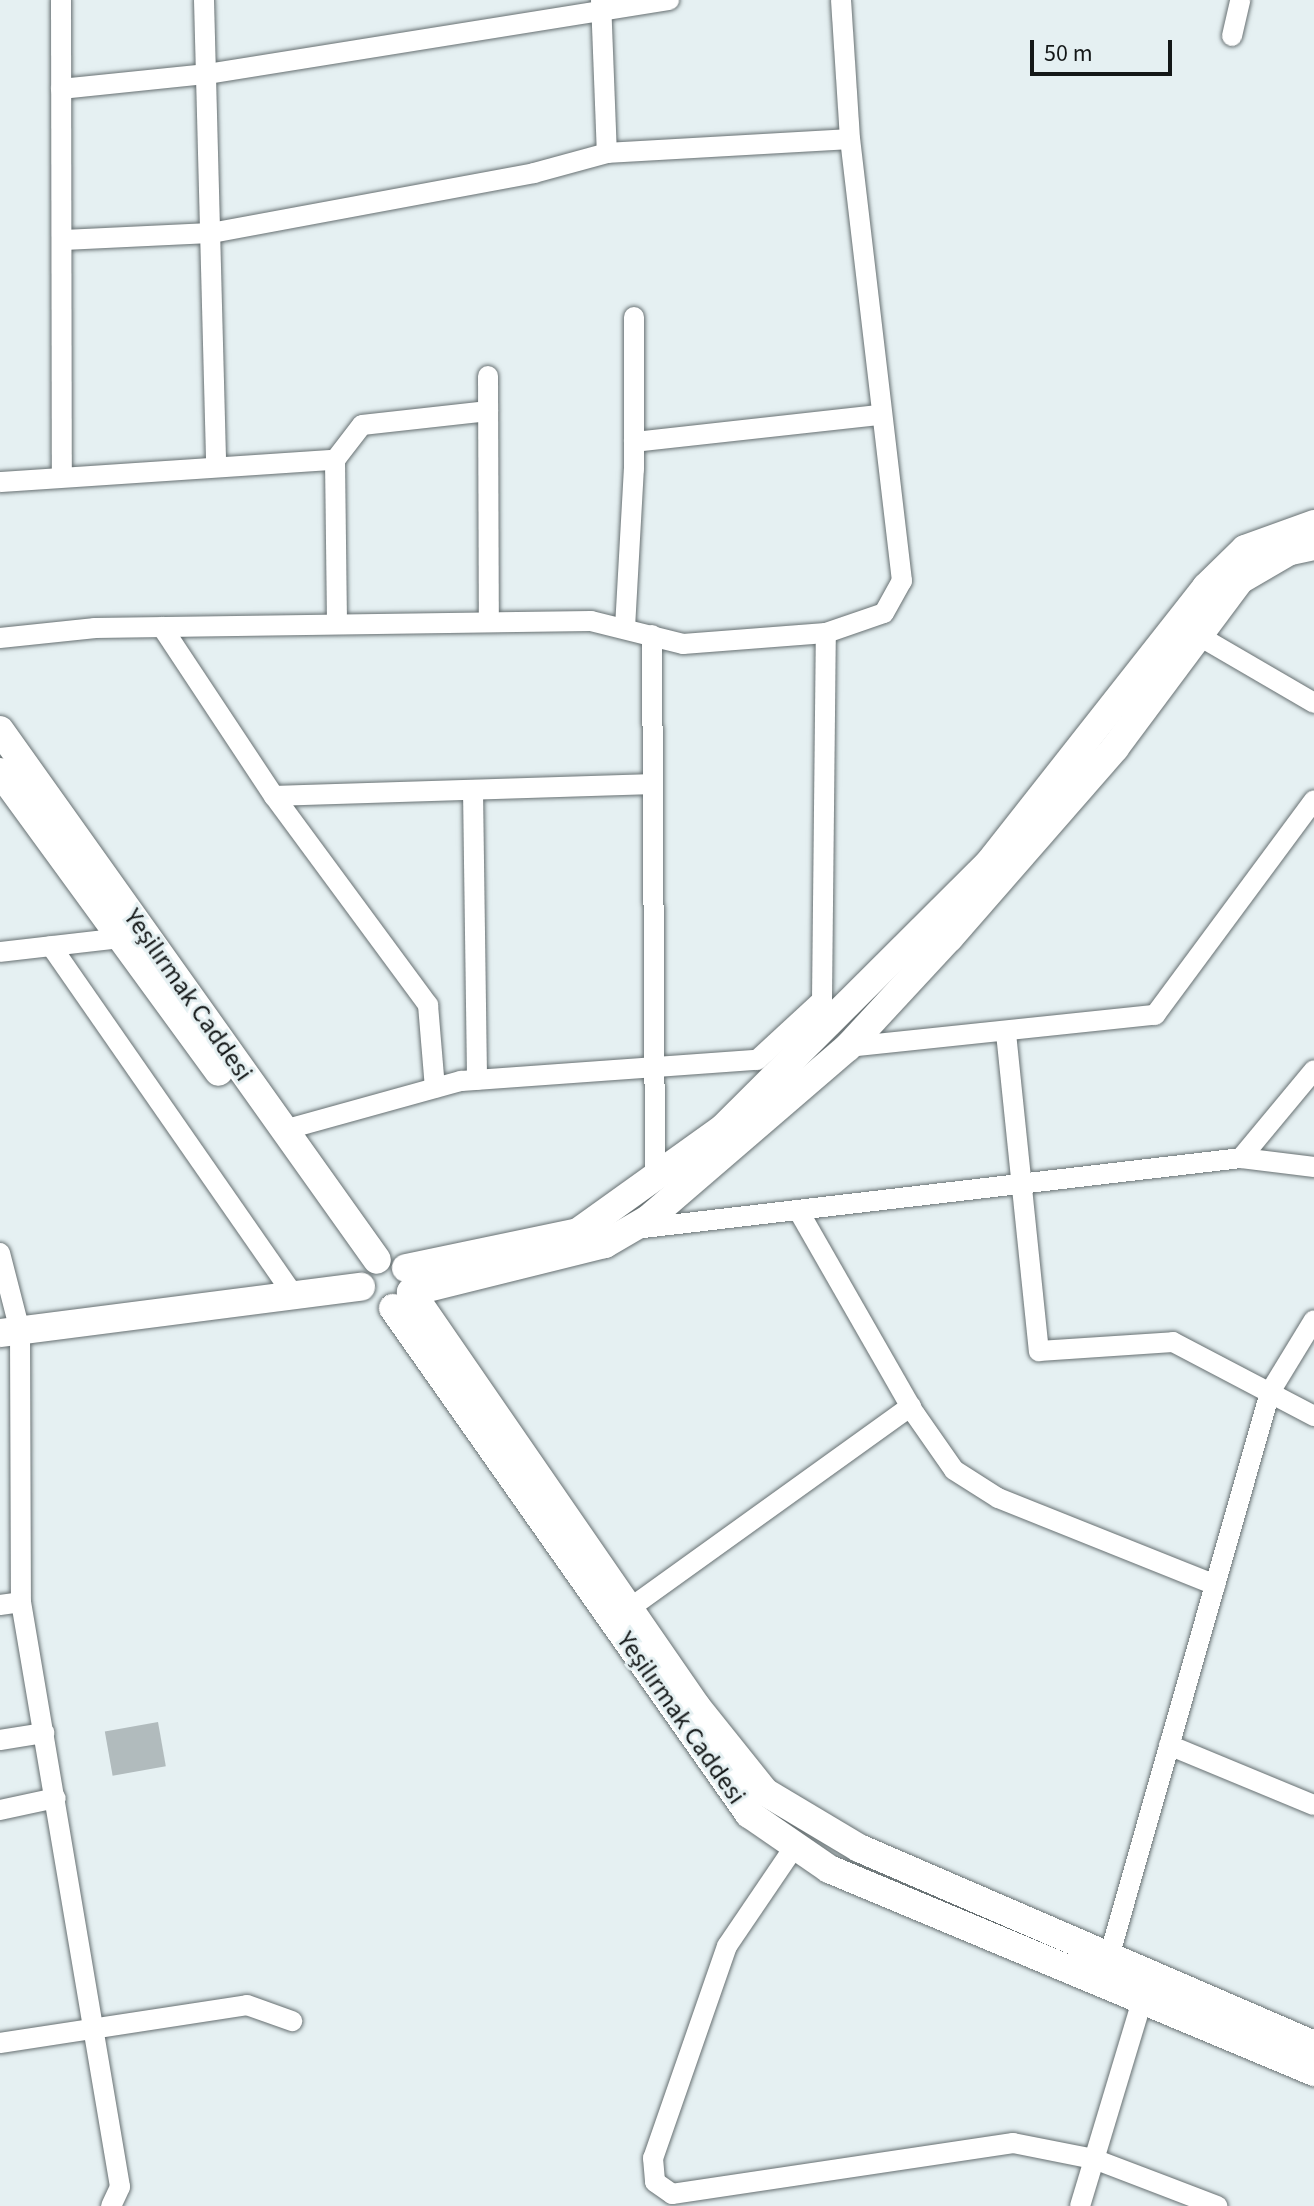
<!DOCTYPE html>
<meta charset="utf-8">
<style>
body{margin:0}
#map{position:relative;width:1314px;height:2206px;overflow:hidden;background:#e5f0f2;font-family:"Source Sans 3",sans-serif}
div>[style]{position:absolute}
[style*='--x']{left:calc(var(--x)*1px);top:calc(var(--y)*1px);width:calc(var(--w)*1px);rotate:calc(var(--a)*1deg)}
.building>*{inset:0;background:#b1bbbd;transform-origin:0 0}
.roads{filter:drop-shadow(0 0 2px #677072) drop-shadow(0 0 2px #677072)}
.minor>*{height:20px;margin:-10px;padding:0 10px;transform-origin:10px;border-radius:10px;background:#fff}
.secondary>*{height:28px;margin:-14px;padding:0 14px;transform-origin:14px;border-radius:14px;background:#fff}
span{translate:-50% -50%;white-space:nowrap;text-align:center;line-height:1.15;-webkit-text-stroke:6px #e5f0f2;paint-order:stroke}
.street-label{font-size:26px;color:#141818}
.scale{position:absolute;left:1030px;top:40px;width:142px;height:36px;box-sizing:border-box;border:4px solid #141818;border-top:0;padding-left:10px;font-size:24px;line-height:28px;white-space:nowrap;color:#141818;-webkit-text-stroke:6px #e5f0f2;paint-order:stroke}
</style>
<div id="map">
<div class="building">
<div style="left:158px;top:1722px;width:45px;height:54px;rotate:80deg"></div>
</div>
<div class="roads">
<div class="minor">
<div style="--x:61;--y:0;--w:477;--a:89.9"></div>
<div style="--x:204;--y:0;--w:466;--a:88.5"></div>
<div style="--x:601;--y:0;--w:153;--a:87.8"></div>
<div style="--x:607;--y:153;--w:243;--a:-3.3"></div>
<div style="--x:1232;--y:36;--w:37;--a:-77"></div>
<div style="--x:61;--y:89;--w:147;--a:-5.9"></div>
<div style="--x:207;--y:74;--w:468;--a:-9.1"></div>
<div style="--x:63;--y:240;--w:148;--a:-2.7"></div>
<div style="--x:211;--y:233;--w:329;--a:-10.5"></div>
<div style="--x:534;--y:173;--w:76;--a:-15.3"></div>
<div style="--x:488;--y:376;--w:246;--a:89.8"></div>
<div style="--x:634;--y:442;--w:245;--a:-6.3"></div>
<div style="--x:335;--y:460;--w:44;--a:-52.4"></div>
<div style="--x:362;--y:425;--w:127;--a:-6.3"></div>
<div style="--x:0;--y:482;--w:336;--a:-3.8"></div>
<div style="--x:335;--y:460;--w:164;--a:89.3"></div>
<div style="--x:162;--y:627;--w:203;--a:56.5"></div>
<div style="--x:274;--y:796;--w:260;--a:53.6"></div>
<div style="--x:428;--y:1005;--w:83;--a:85.2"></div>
<div style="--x:625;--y:628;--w:159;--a:-86.8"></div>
<div style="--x:634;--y:469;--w:152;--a:-90"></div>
<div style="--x:652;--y:635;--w:542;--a:89.68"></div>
<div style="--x:1199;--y:636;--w:133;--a:30.2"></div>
<div style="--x:0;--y:638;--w:96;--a:-6"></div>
<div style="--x:95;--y:628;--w:496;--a:-0.8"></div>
<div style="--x:591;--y:621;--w:95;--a:14"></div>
<div style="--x:683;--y:644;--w:143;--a:-4.4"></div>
<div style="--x:826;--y:633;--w:61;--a:-19"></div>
<div style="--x:884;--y:613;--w:37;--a:-61"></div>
<div style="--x:902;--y:581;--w:445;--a:-96.7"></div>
<div style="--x:850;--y:139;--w:139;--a:-93.7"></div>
<div style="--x:473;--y:790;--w:290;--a:89.2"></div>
<div style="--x:274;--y:796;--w:379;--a:-1.8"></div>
<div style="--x:51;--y:946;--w:426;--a:55.2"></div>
<div style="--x:0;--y:952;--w:122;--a:-6.6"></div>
<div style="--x:1006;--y:1033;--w:320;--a:84.1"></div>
<div style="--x:1039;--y:1351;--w:134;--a:-3.8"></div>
<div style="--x:1173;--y:1342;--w:159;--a:27.7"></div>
<div style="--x:848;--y:1047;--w:309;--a:-6"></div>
<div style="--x:1155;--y:1015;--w:267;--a:-53.5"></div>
<div style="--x:284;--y:1130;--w:184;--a:-15.5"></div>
<div style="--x:461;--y:1081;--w:297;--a:-4.1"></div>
<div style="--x:757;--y:1060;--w:88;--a:-42.7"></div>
<div style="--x:822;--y:1000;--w:367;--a:-89.4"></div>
<div style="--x:1241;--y:1158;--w:74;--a:7"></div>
<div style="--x:798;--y:1210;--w:235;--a:60.2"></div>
<div style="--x:915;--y:1414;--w:68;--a:55.1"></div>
<div style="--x:954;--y:1470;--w:52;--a:32.5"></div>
<div style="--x:998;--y:1498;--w:234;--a:21.8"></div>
<div style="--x:635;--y:1229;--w:610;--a:-6.68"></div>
<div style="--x:1241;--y:1158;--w:114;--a:-50.3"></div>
<div style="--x:0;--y:1253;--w:81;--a:75.6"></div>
<div style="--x:20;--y:1331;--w:271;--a:89.8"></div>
<div style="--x:21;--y:1602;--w:593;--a:80.39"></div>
<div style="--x:120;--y:2187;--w:21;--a:115"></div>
<div style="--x:0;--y:1605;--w:21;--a:-8"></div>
<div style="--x:630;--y:1608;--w:346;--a:-35.7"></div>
<div style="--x:0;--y:1740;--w:45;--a:-9"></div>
<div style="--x:1169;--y:1745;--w:157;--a:22.5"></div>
<div style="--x:0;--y:1810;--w:57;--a:-12.1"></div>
<div style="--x:795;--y:1846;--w:121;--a:124.2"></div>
<div style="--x:727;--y:1946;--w:225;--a:109.2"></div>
<div style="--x:653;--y:2158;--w:24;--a:85"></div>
<div style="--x:655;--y:2182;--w:21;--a:35"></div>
<div style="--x:672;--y:2194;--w:345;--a:-8.5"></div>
<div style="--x:1013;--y:2143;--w:83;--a:11.2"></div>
<div style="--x:1094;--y:2159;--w:132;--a:20.9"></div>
<div style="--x:1109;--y:1957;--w:587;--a:-74.09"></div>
<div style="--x:1270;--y:1392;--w:84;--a:-58.6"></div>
<div style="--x:0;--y:2043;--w:250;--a:-8.7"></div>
<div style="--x:247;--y:2005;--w:48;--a:19.6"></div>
<div style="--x:1080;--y:2206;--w:215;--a:-73.2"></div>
</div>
<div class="secondary">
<div style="--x:1314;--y:546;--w:25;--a:168"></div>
<div style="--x:1290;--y:551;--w:58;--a:149.9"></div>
<div style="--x:1240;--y:580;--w:209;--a:126.7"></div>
<div style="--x:1115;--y:748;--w:252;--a:131.1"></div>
<div style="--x:949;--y:938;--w:149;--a:132.8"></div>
<div style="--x:848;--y:1047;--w:264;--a:139.3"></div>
<div style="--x:648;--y:1219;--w:50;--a:149.8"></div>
<div style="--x:605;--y:1244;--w:200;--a:166.1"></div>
<div style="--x:411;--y:1292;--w:504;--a:55.43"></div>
<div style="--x:697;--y:1707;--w:109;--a:51.3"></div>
<div style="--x:765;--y:1792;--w:109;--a:30.8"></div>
<div style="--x:859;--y:1848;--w:496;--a:23.4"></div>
<div style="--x:0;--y:730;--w:650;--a:54.57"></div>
<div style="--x:0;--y:772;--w:371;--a:53.9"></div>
<div style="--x:406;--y:1268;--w:176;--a:-11.8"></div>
<div style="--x:578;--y:1232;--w:178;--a:-35.6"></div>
<div style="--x:723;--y:1128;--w:375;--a:-44.9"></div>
<div style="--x:989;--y:863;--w:351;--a:-51.8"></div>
<div style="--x:1206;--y:587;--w:54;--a:-44.3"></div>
<div style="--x:1245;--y:549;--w:73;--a:-19.9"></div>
<div style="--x:393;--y:1308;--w:619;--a:54.87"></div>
<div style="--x:749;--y:1814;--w:97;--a:34.5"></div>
<div style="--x:829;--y:1869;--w:526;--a:22.71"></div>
<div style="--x:0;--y:1333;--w:364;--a:-7.3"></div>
</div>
</div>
<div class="street-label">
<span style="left:188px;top:995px;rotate:55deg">Yeşilırmak Caddesi</span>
<span style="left:681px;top:1718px;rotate:55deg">Yeşilırmak Caddesi</span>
</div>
<div class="scale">50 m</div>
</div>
